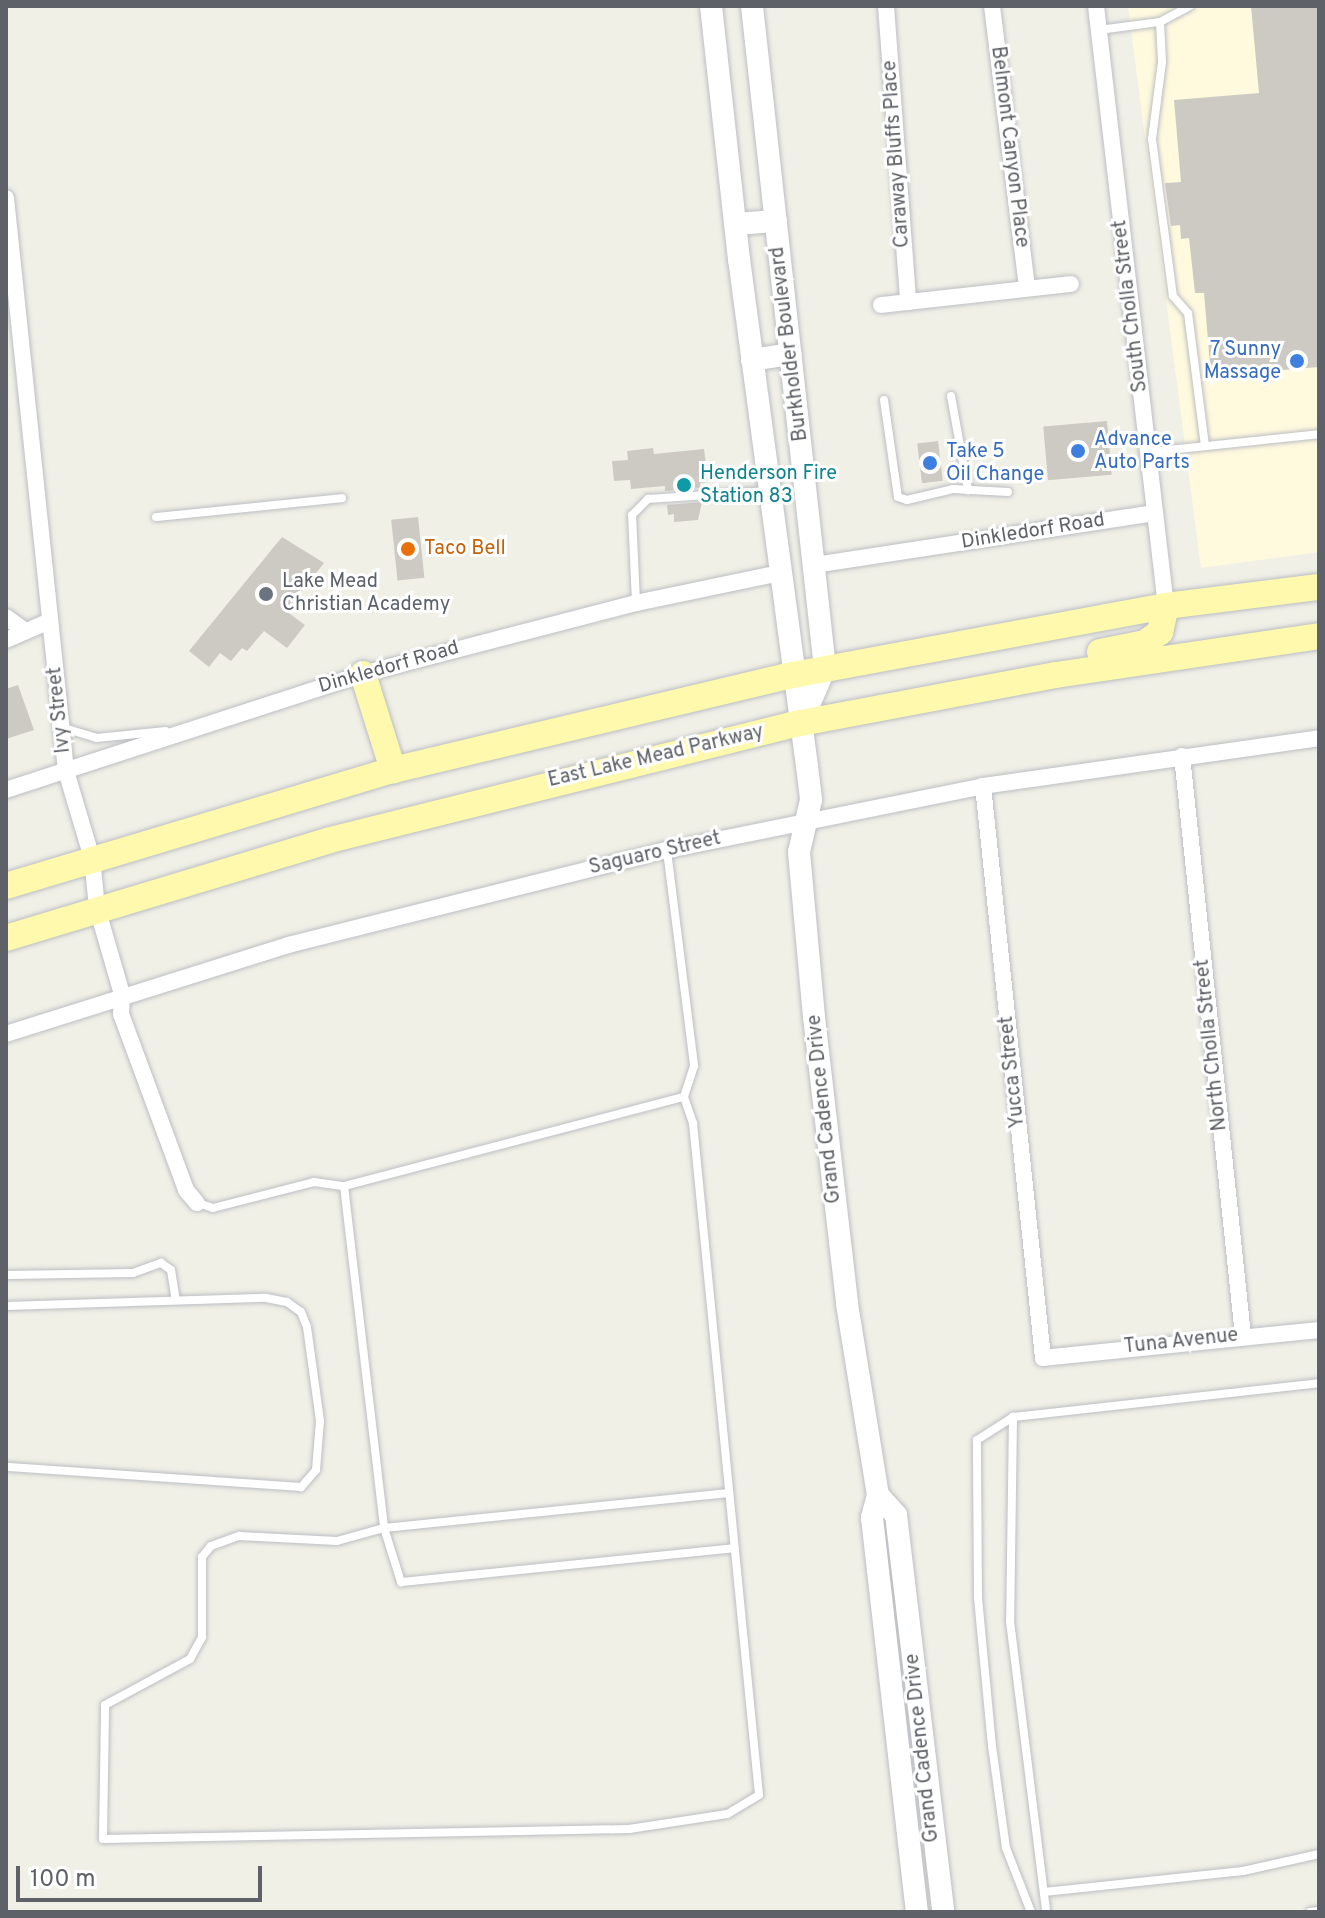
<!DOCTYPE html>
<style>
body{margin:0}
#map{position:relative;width:1325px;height:1918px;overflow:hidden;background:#f1f0e7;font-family:Overpass,sans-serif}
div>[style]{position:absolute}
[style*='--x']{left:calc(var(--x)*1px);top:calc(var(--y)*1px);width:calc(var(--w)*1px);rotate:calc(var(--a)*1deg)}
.commercial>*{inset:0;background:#fffade}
.building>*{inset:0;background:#cdcac4;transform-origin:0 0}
.roads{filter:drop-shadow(0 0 2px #bbbec3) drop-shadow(0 0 2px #bbbec3)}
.service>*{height:8px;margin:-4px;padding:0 4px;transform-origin:4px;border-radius:4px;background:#fff}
.minor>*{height:16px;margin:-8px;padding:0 8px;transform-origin:8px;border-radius:8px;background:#fff}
.secondary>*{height:22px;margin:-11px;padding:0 11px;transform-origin:11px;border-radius:11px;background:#fff}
.primary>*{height:26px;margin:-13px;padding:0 13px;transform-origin:13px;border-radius:13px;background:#fff9ae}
.dots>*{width:22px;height:22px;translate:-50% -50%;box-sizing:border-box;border:4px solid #fff;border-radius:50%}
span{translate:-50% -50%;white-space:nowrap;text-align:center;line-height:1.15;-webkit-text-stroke:6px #fff;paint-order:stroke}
.street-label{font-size:20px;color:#5e6268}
.shop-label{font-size:20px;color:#366cbe}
.right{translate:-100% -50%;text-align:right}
.left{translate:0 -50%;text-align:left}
.culture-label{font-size:20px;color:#0d838f}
.food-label{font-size:20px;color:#c56008}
.worship-label{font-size:20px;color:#5b616d}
.frame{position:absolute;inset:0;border:8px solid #5e6268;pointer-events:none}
.scale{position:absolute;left:16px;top:1866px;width:246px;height:36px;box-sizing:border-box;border:4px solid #5e6268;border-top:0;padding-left:10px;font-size:24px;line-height:28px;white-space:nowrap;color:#5e6268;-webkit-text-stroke:6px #fff;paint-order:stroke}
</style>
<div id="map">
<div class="commercial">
<div style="clip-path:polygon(1128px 6px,1319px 6px,1319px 552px,1201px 568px)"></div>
</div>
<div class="building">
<div style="clip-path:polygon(1251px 6px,1319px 6px,1319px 367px,1211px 376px,1204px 293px,1195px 293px,1189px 238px,1181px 239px,1180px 225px,1171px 226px,1165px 183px,1181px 182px,1174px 100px,1259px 93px)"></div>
<div style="left:1107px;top:421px;width:54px;height:64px;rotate:85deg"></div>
<div style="left:938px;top:441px;width:40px;height:21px;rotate:83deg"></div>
<div style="clip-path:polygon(653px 448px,654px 454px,704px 449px,708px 482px,700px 483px,701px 488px,665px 491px,665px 486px,631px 489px,630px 480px,614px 481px,612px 461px,628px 460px,627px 451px)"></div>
<div style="clip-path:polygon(702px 502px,698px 520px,674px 522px,674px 514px,668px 515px,667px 505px)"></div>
<div style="left:418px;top:517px;width:61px;height:27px;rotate:84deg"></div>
<div style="clip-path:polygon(282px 537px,324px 563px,286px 611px,305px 625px,287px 648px,264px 631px,247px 651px,242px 648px,231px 661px,220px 653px,209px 667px,189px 651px)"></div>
<div style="clip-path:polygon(18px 685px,34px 730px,6px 739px,6px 689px)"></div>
</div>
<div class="roads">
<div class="service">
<div style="--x:1160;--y:22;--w:40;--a:87.1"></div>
<div style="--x:1162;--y:62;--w:78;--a:97.4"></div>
<div style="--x:1152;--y:139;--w:158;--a:82.4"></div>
<div style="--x:1173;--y:296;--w:23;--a:49"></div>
<div style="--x:1188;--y:313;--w:134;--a:82.7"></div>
<div style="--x:1099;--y:30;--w:62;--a:-7.5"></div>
<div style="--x:1160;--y:22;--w:34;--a:-28"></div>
<div style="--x:951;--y:396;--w:96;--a:79.7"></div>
<div style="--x:884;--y:400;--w:98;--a:81.8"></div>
<div style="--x:898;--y:497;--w:9;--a:18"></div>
<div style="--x:907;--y:500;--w:47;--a:-13.4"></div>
<div style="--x:953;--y:489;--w:55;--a:3.1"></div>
<div style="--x:1149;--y:452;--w:171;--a:-6"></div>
<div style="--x:156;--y:517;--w:187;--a:-5.8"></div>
<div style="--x:636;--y:602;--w:87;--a:-92.6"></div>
<div style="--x:632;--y:515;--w:23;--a:-45"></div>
<div style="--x:648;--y:499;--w:120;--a:-3.8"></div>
<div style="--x:64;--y:728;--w:34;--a:17"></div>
<div style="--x:97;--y:738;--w:69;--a:-5.8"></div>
<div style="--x:667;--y:851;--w:217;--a:82.8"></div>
<div style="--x:694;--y:1066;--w:33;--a:108"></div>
<div style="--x:684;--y:1097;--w:28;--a:71"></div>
<div style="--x:693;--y:1123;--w:675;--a:84.39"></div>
<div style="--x:759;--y:1795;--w:37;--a:149"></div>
<div style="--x:727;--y:1814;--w:99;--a:171.3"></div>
<div style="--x:629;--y:1829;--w:526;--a:178.91"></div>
<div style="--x:103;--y:1839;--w:134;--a:-89.1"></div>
<div style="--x:105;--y:1705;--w:97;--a:-28.4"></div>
<div style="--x:190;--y:1659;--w:25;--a:-61"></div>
<div style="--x:202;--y:1637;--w:80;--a:-90"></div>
<div style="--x:202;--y:1557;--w:14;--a:-51"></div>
<div style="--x:211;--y:1546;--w:30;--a:-20"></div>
<div style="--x:239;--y:1536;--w:98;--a:2.9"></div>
<div style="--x:337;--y:1541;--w:49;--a:-15.5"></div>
<div style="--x:384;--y:1528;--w:344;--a:-5.8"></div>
<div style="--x:344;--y:1186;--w:344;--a:83.3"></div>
<div style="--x:384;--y:1528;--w:57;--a:72.5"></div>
<div style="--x:401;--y:1582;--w:335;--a:-5.8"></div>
<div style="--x:198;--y:1203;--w:16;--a:18"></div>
<div style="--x:213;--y:1208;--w:104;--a:-14.4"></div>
<div style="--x:314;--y:1182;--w:30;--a:8"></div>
<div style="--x:344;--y:1186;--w:351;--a:-14.7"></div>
<div style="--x:6;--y:1275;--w:127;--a:-0.9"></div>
<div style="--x:133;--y:1273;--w:30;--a:-20"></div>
<div style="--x:161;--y:1263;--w:12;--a:35"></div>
<div style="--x:171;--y:1270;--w:30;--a:81"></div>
<div style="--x:6;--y:1306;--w:260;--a:-1.8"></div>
<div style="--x:266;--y:1298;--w:21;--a:11"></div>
<div style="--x:287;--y:1302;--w:17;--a:36"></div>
<div style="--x:301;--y:1312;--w:16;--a:68"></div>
<div style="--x:307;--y:1327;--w:95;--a:82.1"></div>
<div style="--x:320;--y:1421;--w:49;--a:94.7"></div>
<div style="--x:316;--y:1470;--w:23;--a:131"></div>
<div style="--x:301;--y:1487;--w:296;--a:-176.1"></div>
<div style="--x:1013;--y:1417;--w:204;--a:90.8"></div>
<div style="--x:1010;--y:1621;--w:293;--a:82.9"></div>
<div style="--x:1044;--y:1892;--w:200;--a:-6"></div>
<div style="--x:1243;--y:1871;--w:78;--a:-12.6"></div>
<div style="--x:1031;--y:1912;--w:69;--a:-111.3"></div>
<div style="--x:1006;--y:1848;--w:103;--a:-97.8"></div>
<div style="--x:992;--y:1746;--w:148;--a:-95.4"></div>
<div style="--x:978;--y:1599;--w:159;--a:-90.4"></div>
<div style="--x:977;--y:1440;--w:43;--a:-32.6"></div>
<div style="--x:1013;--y:1417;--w:308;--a:-6.3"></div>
<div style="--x:1310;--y:1912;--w:9;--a:-6"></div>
</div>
<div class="minor">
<div style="--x:886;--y:6;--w:297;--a:85.7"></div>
<div style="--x:992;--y:6;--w:284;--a:82.9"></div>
<div style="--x:1096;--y:6;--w:604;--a:83.35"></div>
<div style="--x:6;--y:198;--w:576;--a:84.02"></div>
<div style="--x:66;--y:771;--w:91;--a:73.4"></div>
<div style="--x:92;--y:858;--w:50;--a:84.3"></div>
<div style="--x:97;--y:908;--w:90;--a:73.8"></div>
<div style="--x:122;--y:994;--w:20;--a:93"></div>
<div style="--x:121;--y:1014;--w:188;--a:69.7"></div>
<div style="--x:186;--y:1190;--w:17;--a:50"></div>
<div style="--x:881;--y:305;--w:191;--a:-6.3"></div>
<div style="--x:815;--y:565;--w:344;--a:-8.7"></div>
<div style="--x:6;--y:617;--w:24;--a:36"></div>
<div style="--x:6;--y:640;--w:48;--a:-23.4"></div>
<div style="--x:1182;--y:756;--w:582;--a:83.99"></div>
<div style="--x:983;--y:786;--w:575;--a:84.01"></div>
<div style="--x:1043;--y:1358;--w:277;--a:-5.8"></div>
<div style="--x:6;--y:790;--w:375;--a:-18"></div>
<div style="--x:363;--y:674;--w:282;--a:-14.6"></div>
<div style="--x:636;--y:603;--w:147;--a:-11.8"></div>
<div style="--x:6;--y:1034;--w:296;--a:-17.5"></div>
<div style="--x:288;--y:945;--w:391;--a:-14.1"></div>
<div style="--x:667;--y:850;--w:322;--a:-11.4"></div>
<div style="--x:983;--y:786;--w:339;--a:-8.1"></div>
</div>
<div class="secondary">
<div style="--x:711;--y:6;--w:255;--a:83.7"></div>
<div style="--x:739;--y:259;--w:512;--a:82.36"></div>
<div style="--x:807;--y:766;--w:34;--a:83"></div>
<div style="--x:811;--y:800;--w:53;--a:103"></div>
<div style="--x:799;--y:852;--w:166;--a:84.8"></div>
<div style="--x:814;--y:1017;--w:289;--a:83.4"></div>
<div style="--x:847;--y:1304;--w:193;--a:80.8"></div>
<div style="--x:878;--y:1495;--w:24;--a:105"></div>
<div style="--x:872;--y:1518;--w:397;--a:83.5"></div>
<div style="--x:752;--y:6;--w:666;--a:83.71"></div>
<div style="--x:825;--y:668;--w:60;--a:113.6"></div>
<div style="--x:735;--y:224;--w:41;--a:-4.2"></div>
<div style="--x:752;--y:360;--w:39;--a:-9"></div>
<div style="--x:878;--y:1495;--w:27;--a:48"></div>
<div style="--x:896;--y:1515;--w:400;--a:83.2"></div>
</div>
<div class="primary">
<div style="--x:1100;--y:652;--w:46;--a:-11.3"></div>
<div style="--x:1145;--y:643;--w:19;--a:-36"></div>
<div style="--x:1160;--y:632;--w:27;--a:-77"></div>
<div style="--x:363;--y:674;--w:101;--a:72.6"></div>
<div style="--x:6;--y:886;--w:404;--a:-16.7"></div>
<div style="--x:393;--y:770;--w:411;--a:-13.4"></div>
<div style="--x:793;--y:675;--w:379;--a:-10.5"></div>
<div style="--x:1166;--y:606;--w:154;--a:-7.1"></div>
<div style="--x:6;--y:938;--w:338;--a:-16.8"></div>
<div style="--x:330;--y:840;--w:485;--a:-14"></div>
<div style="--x:801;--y:723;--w:259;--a:-10.7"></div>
<div style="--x:1056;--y:675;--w:266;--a:-8.4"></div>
</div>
</div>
<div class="dots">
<div style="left:1297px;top:361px;background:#3f7fe0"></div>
<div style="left:1078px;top:451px;background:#3f7fe0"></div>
<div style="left:930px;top:463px;background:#3f7fe0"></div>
<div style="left:684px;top:485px;background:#0f9aa8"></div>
<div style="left:408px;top:549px;background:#e8710a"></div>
<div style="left:266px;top:594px;background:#6b7280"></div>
</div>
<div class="street-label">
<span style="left:1009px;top:147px;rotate:83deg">Belmont Canyon Place</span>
<span style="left:897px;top:154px;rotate:-94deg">Caraway Bluffs Place</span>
<span style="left:1131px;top:306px;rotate:-97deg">South Cholla Street</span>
<span style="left:790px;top:344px;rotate:-97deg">Burkholder Boulevard</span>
<span style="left:1033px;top:532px;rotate:-9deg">Dinkledorf Road</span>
<span style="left:389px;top:668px;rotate:-16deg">Dinkledorf Road</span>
<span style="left:60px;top:710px;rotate:-96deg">Ivy Street</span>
<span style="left:656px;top:757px;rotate:-13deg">East Lake Mead Parkway</span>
<span style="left:655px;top:854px;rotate:-13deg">Saguaro Street</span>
<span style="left:1212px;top:1045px;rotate:-96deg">North Cholla Street</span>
<span style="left:1013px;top:1072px;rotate:-96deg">Yucca Street</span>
<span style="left:825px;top:1109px;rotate:-96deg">Grand Cadence Drive</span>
<span style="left:1181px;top:1342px;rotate:-6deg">Tuna Avenue</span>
<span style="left:923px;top:1748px;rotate:-96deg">Grand Cadence Drive</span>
</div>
<div class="shop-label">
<span class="right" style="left:1281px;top:362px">7 Sunny<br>Massage</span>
<span class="left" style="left:1094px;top:452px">Advance<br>Auto Parts</span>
<span class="left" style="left:946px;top:464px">Take 5<br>Oil Change</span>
</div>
<div class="culture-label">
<span class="left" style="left:700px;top:486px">Henderson Fire<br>Station 83</span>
</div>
<div class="food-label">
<span class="left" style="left:424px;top:549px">Taco Bell</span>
</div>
<div class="worship-label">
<span class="left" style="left:282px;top:594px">Lake Mead<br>Christian Academy</span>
</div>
<div class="frame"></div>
<div class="scale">100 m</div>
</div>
